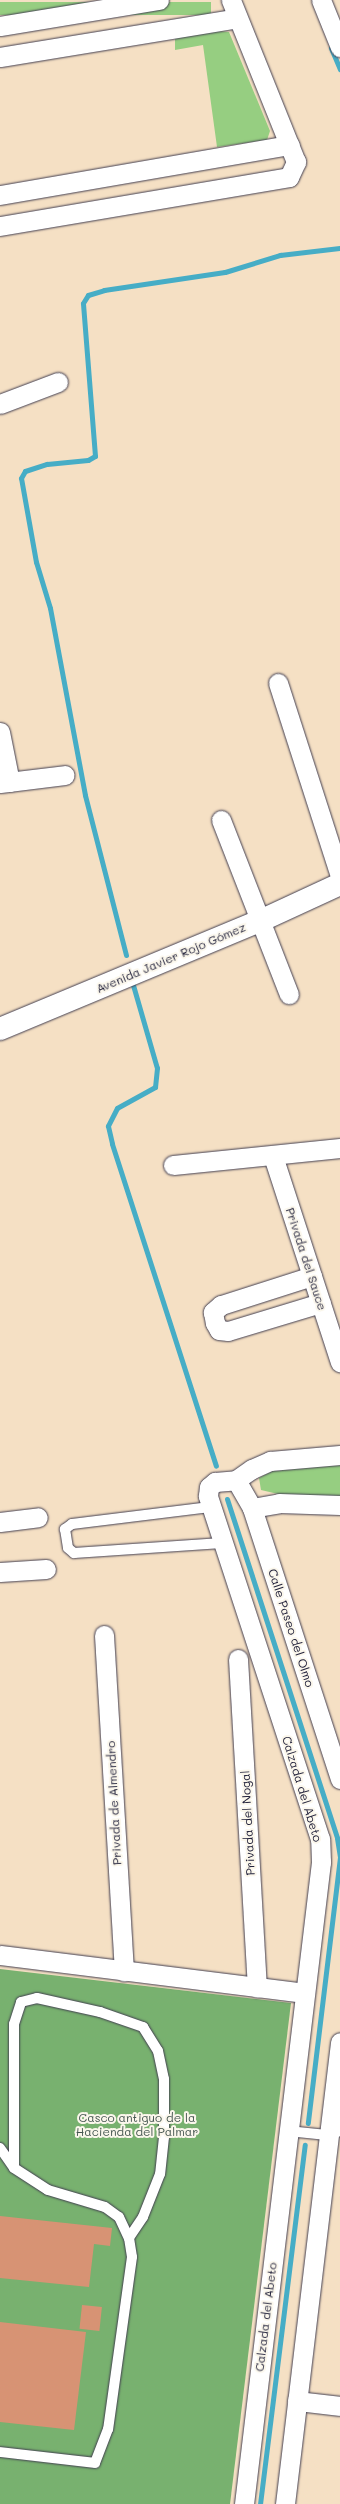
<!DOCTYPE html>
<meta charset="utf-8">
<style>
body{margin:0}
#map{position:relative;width:340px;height:2504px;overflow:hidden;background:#f5e0c4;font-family:Mali,sans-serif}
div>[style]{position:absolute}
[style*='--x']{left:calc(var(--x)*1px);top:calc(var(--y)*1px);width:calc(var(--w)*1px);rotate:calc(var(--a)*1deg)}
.green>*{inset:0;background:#96ce81;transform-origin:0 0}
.forest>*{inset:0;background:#78b16f}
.stream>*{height:5px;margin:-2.5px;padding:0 2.5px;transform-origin:2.5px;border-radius:2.5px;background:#46adc6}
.building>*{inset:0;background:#d79374;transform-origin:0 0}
.roads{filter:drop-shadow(0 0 1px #423e50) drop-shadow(0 0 1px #423e50)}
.service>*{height:10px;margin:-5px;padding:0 5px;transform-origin:5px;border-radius:5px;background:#fff}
.minor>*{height:19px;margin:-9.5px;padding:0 9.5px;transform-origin:9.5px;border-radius:9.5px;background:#fff}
.tertiary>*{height:22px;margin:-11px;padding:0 11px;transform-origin:11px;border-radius:11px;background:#fff}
span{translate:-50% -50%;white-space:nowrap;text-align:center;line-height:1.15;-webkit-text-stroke:4px #fbf7ec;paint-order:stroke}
.street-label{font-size:12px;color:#22223b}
.park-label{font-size:12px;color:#455650}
</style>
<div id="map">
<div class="green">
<div style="left:211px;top:2px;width:13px;height:214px;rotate:90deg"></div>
<div style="clip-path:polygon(217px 31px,229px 32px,270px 131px,267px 140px,217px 147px,203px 45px,175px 50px,175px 37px)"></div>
<div style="clip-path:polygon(340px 1465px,340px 1497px,278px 1494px,261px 1490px,259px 1478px,272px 1471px)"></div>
</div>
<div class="forest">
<div style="clip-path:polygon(0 1969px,291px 2003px,230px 2504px,0 2504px)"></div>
</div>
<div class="stream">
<div style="--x:331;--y:48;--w:23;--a:67"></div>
<div style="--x:126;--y:955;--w:165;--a:-104.4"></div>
<div style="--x:85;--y:795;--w:190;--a:-100.6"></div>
<div style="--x:50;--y:608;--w:48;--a:-106.9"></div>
<div style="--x:36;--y:562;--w:85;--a:-100.1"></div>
<div style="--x:21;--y:478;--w:8;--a:-60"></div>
<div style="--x:25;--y:471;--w:23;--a:-18"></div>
<div style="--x:47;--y:464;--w:41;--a:-5.6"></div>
<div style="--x:88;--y:460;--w:8;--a:-30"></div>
<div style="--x:95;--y:456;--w:153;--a:-94.5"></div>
<div style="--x:83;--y:303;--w:9;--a:-58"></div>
<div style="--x:88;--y:295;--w:17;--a:-17"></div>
<div style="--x:104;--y:290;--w:122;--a:-8.5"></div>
<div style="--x:225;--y:272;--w:58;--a:-17.2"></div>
<div style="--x:280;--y:255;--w:60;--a:-6.7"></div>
<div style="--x:133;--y:985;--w:86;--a:73.9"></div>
<div style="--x:157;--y:1068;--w:19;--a:96"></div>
<div style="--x:155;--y:1087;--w:43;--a:151.1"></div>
<div style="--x:117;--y:1108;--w:20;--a:117"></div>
<div style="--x:108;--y:1126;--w:18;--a:77"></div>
<div style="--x:112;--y:1144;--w:338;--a:72.1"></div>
<div style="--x:227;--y:1499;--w:356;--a:72"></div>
<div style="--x:337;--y:1838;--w:19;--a:81"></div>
<div style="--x:340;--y:1857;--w:268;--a:96.9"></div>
<div style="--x:260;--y:2504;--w:362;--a:-82.9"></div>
</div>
<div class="building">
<div style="clip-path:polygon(0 2216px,112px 2228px,110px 2246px,94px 2244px,89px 2287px,0 2278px)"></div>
<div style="left:82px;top:2305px;width:20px;height:24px;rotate:6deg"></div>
<div style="clip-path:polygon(0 2322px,86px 2332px,74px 2430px,0 2422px)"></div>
</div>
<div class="roads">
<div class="service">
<div style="--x:210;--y:1507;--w:139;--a:173"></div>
<div style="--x:72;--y:1524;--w:9;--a:144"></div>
<div style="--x:65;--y:1529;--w:19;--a:81"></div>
<div style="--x:68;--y:1548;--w:8;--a:40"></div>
<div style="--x:74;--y:1553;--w:148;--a:-3.9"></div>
<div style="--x:288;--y:2131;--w:39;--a:6"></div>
<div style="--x:327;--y:2135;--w:14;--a:-17"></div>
<div style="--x:0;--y:2148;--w:24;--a:55"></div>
<div style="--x:14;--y:2168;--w:40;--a:32.9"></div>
<div style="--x:48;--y:2190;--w:59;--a:16.6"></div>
<div style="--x:105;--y:2207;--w:17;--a:36"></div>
<div style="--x:119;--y:2217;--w:23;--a:65"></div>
<div style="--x:129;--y:2238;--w:19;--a:81"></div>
<div style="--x:132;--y:2257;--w:174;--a:97.9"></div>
<div style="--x:108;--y:2429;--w:36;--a:111"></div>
<div style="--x:95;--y:2463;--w:96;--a:-173.4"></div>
<div style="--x:14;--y:2168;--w:144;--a:-90"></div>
<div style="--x:14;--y:2024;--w:23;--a:-72"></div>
<div style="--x:21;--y:2002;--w:16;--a:-14"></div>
<div style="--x:37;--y:1998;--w:65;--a:12.5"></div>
<div style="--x:100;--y:2012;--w:46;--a:19.2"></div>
<div style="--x:143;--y:2027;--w:28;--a:58"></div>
<div style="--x:158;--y:2051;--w:29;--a:78"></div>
<div style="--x:164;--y:2079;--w:58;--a:90"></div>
<div style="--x:164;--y:2137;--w:37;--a:96"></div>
<div style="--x:160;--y:2174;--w:46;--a:111.6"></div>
<div style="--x:143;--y:2217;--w:25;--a:124"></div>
</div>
<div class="minor">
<div style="--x:321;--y:0;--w:51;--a:68"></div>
<div style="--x:0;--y:26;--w:161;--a:-9.3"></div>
<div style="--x:0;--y:57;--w:241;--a:-9.3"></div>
<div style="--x:0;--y:195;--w:294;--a:-9.8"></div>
<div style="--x:0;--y:226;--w:293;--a:-9.6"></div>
<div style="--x:289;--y:177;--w:17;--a:-65"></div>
<div style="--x:296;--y:162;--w:175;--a:-111.9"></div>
<div style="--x:0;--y:404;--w:62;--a:-20.8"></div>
<div style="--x:278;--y:683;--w:203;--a:72.2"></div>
<div style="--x:0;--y:732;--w:51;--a:78.7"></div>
<div style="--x:0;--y:783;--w:65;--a:-7"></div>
<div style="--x:221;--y:820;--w:187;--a:68.7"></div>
<div style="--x:273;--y:1156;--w:217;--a:72"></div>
<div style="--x:173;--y:1165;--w:168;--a:-5.8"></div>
<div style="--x:312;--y:1276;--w:96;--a:162.3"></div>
<div style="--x:221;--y:1305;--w:11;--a:139"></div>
<div style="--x:213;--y:1312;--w:11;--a:80"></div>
<div style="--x:215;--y:1323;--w:8;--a:60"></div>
<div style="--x:219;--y:1330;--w:9;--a:6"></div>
<div style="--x:228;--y:1331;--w:97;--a:-16.8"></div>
<div style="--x:236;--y:1480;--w:32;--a:60"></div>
<div style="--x:252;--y:1508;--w:285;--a:72"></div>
<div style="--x:252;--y:1508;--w:27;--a:-10"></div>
<div style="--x:279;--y:1503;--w:61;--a:1.9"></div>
<div style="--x:0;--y:1522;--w:38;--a:-7"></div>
<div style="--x:0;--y:1572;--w:46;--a:-3.7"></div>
<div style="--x:104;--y:1635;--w:337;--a:86.6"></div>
<div style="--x:238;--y:1659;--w:329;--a:86.7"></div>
<div style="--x:0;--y:1955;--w:306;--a:7.1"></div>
<div style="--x:297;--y:2401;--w:43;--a:6.6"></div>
<div style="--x:244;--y:2504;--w:647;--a:-83.16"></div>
<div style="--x:321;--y:1862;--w:23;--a:-92"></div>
<div style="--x:320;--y:1839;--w:361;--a:-108.1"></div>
<div style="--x:208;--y:1496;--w:9;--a:-84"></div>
<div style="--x:209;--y:1487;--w:8;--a:-40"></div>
<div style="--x:215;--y:1482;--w:21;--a:-5"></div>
<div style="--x:236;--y:1480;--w:19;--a:-35"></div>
<div style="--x:252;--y:1469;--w:20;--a:-24"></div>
<div style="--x:270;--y:1461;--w:70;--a:-4.9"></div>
<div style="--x:285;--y:2504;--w:465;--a:-83.2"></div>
</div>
<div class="tertiary">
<div style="--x:0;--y:1029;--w:282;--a:-22.6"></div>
<div style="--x:260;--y:921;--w:88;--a:-24.8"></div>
</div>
</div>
<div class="street-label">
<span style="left:171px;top:958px;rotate:-23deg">Avenida Javier Rojo Gómez</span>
<span style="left:306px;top:1259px;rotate:72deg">Privada del Sauce</span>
<span style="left:291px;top:1628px;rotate:72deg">Calle Paseo del Olmo</span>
<span style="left:302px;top:1789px;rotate:73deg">Calzada del Abeto</span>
<span style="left:114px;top:1803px;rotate:-93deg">Privada de Almendro</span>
<span style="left:248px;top:1823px;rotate:-93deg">Privada del Nogal</span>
<span style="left:266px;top:2317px;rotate:-83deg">Calzada del Abeto</span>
</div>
<div class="park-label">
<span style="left:137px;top:2125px">Casco antiguo de la<br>Hacienda del Palmar</span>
</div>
</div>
